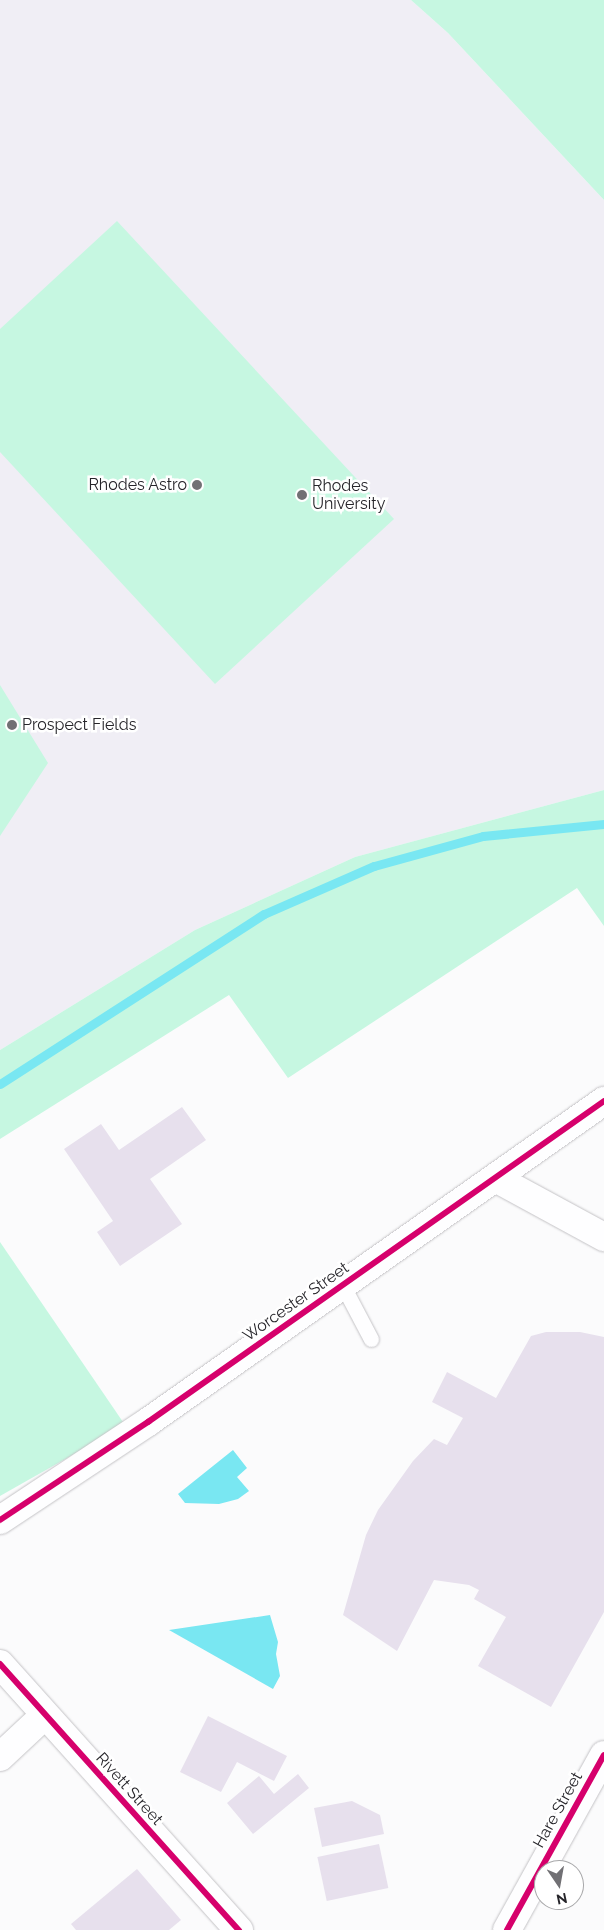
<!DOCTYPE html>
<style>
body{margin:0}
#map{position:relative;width:604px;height:1930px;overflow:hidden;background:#fbfbfc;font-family:Raleway,sans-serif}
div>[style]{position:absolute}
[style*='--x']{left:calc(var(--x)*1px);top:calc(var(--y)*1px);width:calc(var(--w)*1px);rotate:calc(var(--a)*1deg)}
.built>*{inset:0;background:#f0eef5}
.green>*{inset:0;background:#c6f7e1}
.water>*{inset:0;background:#79e7f2}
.stream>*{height:9px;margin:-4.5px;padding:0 4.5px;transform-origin:4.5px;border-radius:4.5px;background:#79e7f2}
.building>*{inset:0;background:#e7e0ed;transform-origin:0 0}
.roads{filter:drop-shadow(0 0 1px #c4c3c6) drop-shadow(0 0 1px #c4c3c6)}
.service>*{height:15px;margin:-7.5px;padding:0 7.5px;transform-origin:7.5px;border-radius:7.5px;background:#fefeff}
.minor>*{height:28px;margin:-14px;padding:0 14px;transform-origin:14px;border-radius:14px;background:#fefeff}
.cycleway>*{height:6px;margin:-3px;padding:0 3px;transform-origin:3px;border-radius:3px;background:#d6006c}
.dots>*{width:14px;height:14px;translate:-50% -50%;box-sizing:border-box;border:2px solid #fff;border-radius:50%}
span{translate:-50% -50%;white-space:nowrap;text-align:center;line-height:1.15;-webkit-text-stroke:5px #fff;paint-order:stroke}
.poi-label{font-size:16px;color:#26252a}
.right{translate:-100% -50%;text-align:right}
.left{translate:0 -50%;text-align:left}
.street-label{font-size:16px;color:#26252a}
.north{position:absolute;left:534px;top:1860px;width:50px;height:50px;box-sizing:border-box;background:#fff;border:1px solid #a8a8aa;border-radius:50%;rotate:168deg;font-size:14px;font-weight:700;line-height:20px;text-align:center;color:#26252a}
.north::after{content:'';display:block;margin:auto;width:18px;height:22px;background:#717074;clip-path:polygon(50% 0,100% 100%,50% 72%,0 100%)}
</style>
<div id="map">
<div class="built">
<div style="clip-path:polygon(0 0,411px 0,448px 33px,604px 200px,604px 790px,355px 857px,195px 930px,0 1050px)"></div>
</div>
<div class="green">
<div style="clip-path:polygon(411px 0,604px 0,604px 200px,448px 33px)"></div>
<div style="clip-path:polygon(117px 221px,394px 519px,215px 684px,0 452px,0 329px)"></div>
<div style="clip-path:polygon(0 685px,48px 763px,0 836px)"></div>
<div style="clip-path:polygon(604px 790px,604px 926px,577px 888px,288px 1078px,229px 995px,0 1139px,0 1050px,195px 930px,355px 857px)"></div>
<div style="clip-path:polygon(0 1242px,123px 1422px,106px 1436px,0 1496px)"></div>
</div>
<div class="water">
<div style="clip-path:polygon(233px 1450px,247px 1468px,237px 1477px,249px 1491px,238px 1499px,219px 1504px,185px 1503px,178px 1494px)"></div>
<div style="clip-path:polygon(270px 1615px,278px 1642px,276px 1654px,280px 1676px,273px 1689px,169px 1630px)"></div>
</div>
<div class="stream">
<div style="--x:0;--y:1084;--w:314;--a:-32.8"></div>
<div style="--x:264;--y:914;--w:120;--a:-23.6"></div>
<div style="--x:374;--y:866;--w:113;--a:-15.4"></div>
<div style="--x:483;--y:836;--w:122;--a:-5.7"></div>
</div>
<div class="building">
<div style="clip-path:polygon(182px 1107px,206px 1140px,150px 1179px,182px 1224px,120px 1266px,97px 1232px,113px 1221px,64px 1149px,101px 1124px,119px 1150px)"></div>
<div style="clip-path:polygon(546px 1332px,580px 1332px,604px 1337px,604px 1612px,551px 1707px,478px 1666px,506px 1617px,474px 1599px,479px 1590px,469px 1585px,434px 1580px,397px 1651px,343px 1615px,366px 1535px,378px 1510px,413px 1461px,434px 1439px,447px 1445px,463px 1418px,432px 1402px,447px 1372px,496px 1398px,531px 1336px)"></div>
<div style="clip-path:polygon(208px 1716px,287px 1756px,274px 1781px,237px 1762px,221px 1792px,180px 1772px)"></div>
<div style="clip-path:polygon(298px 1774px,309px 1788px,253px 1834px,227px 1803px,259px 1776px,274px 1794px)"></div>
<div style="clip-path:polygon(352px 1801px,380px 1815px,384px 1834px,322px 1847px,314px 1808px)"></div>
<div style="left:379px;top:1844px;width:45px;height:63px;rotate:78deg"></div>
<div style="clip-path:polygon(137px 1869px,181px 1920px,169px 1930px,76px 1930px,71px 1924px)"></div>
</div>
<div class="roads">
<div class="service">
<div style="--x:343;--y:1286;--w:60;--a:62.2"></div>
</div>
<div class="minor">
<div style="--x:497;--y:1179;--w:122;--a:28.5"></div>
<div style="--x:0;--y:1520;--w:178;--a:-33.5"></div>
<div style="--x:148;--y:1422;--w:558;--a:-35.14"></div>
<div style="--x:0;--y:1664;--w:358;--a:48.1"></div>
<div style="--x:0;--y:1757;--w:60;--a:-43"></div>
<div style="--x:507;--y:1930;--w:200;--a:-61"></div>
</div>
</div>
<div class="cycleway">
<div style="--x:0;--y:1520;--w:178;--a:-33.5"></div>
<div style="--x:148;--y:1422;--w:558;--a:-35.14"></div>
<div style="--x:0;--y:1664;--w:358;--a:48.1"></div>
<div style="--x:507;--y:1930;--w:200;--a:-61"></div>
</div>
<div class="dots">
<div style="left:197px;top:485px;background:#717074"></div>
<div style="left:302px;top:495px;background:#717074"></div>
<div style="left:12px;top:725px;background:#717074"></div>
</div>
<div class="poi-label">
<span class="right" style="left:187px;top:485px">Rhodes Astro</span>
<span class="left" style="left:312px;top:495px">Rhodes<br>University</span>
<span class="left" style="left:22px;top:725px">Prospect Fields</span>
</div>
<div class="street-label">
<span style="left:296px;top:1302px;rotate:-35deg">Worcester Street</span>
<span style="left:129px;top:1789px;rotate:48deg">Rivett Street</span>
<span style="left:558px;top:1810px;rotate:-61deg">Hare Street</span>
</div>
<div class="north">N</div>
</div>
